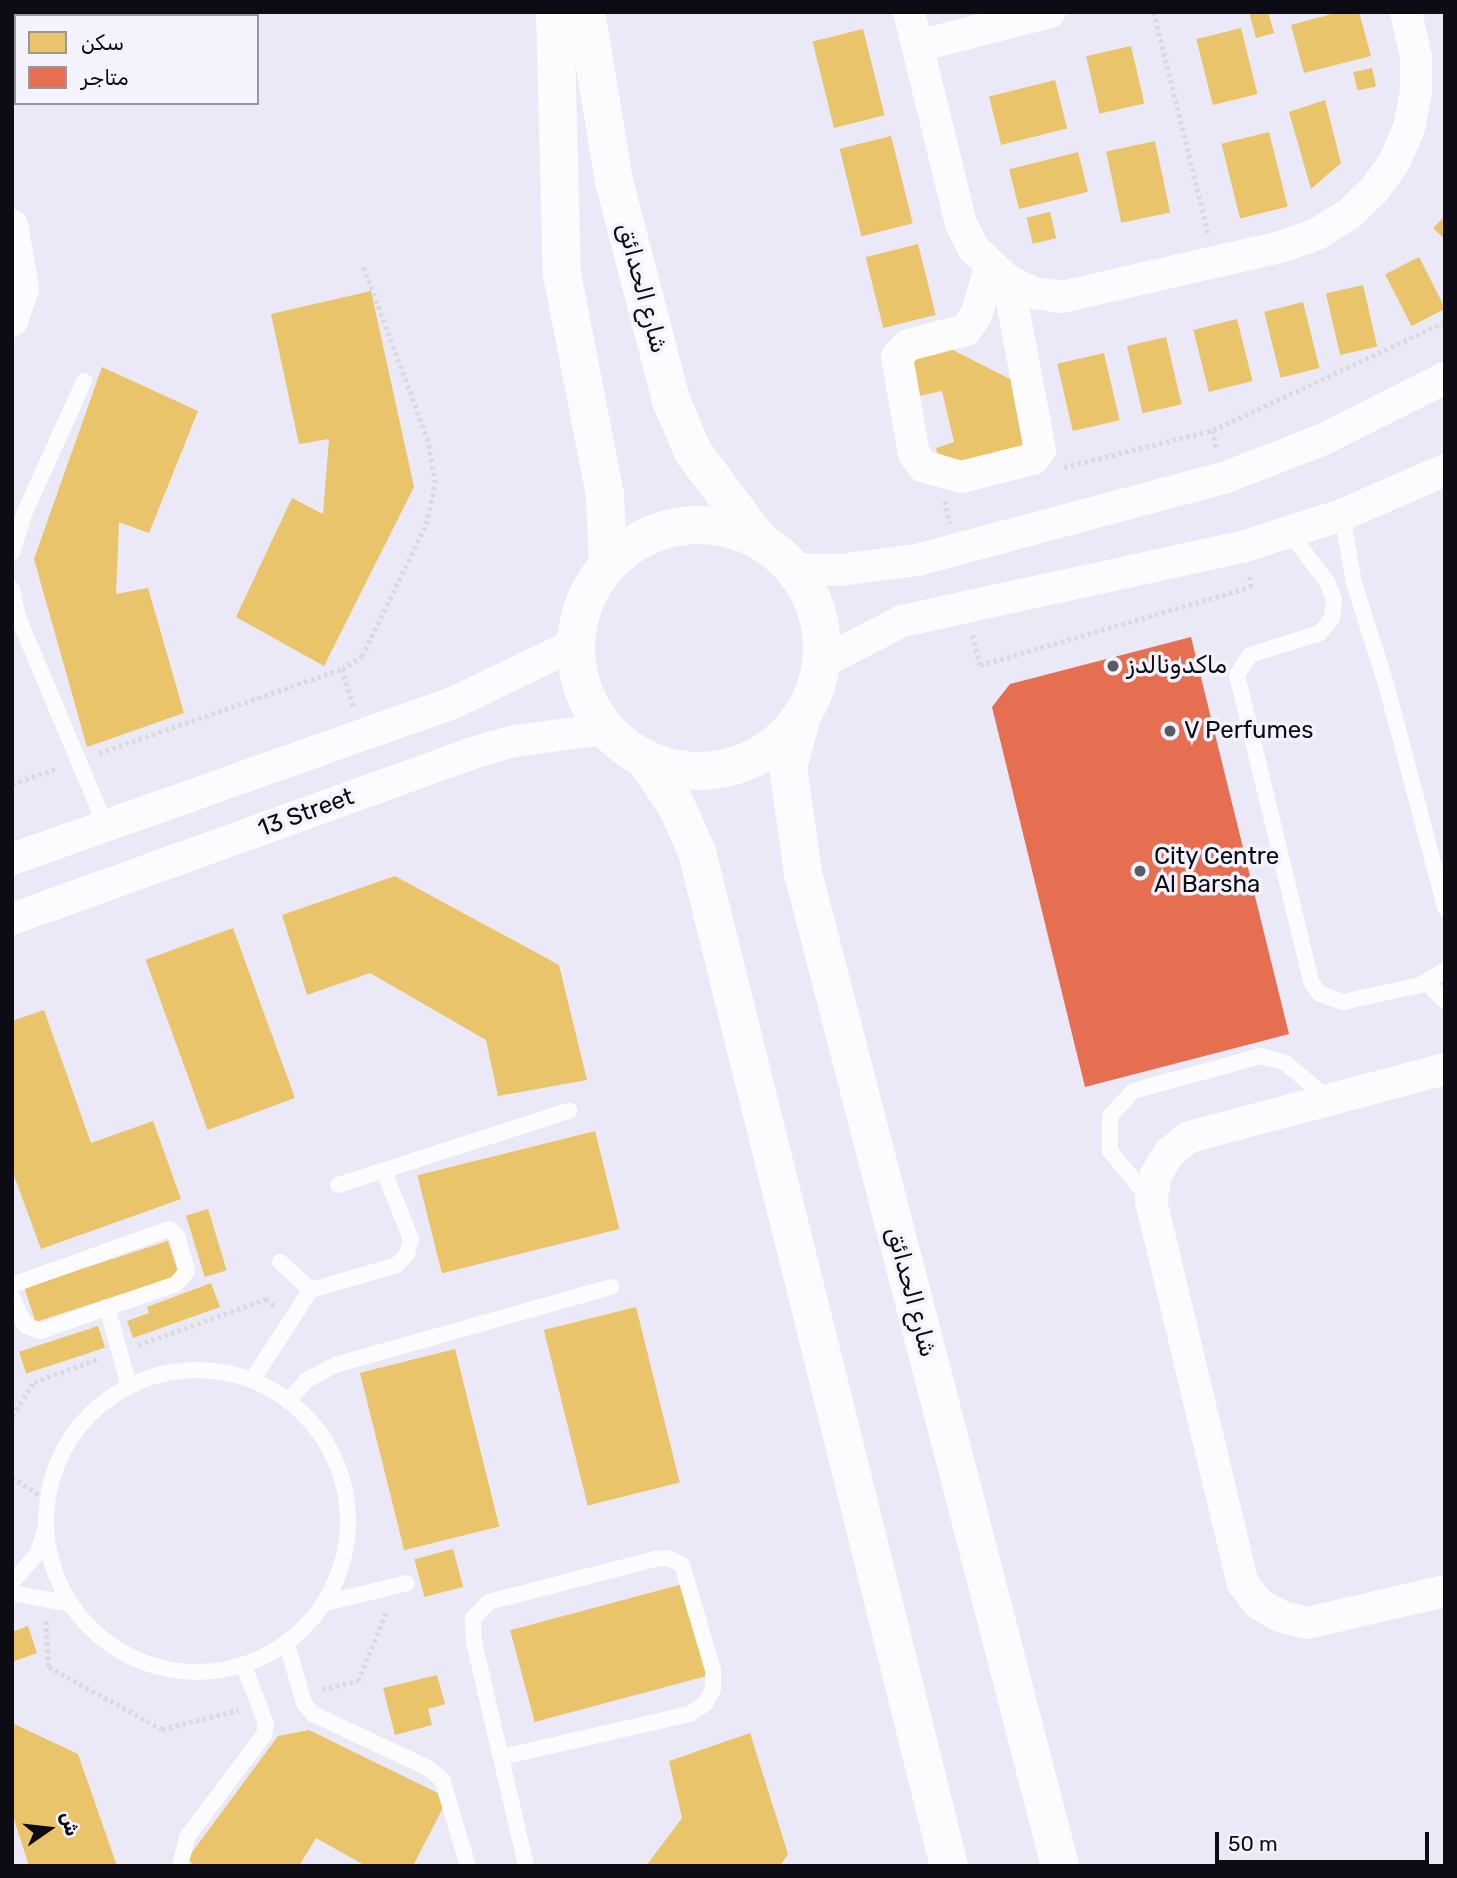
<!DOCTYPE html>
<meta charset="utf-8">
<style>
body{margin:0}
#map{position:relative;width:1457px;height:1878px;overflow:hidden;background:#ebe9f7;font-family:Rubik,Cairo,sans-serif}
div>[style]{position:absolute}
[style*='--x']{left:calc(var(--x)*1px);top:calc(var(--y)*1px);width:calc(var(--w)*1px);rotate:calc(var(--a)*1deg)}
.homes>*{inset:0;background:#e9c46a;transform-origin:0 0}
.shops>*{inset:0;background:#e76f51}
.path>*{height:4.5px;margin-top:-2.25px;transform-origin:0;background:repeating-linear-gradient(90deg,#dbdbde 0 3.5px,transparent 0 7px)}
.lane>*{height:16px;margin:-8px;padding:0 8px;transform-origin:8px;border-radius:8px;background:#fcfcfe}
.lane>.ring{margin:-8px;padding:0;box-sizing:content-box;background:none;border:16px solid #fcfcfe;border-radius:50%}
.street>*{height:32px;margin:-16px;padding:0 16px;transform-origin:16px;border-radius:16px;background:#fcfcfe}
.secondary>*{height:38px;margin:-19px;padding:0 19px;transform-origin:19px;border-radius:19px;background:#fcfcfe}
.secondary>.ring{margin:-19px;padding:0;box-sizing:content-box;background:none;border:38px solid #fcfcfe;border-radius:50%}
.dots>*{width:19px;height:19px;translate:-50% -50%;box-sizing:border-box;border:4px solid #f4f3fd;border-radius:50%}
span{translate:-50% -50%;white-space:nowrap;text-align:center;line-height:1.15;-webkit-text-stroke:7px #f4f3fd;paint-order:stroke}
.street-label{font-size:24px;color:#0d0c14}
.poi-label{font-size:24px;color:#0d0c14}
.left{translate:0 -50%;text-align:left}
.frame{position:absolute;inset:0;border:14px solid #0d0c14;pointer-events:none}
.legend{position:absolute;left:14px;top:14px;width:245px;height:91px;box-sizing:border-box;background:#f4f3fd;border:2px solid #9897a0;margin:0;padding:9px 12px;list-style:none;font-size:21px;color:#0d0c14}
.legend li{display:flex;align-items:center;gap:14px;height:35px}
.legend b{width:35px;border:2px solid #9897a0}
.north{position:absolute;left:14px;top:1794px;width:70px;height:70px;-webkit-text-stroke:5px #f4f3fd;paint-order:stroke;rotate:76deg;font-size:19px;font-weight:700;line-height:28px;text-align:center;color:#0d0c14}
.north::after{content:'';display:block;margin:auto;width:24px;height:32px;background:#0d0c14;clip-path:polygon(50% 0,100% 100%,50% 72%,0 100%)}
.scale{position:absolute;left:1215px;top:1832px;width:214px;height:32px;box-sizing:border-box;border:4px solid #0d0c14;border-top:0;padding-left:9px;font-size:21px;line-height:24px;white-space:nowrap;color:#0d0c14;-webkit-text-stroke:5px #f4f3fd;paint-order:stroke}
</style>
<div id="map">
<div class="homes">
<div style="clip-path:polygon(1249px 12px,1268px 12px,1274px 33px,1256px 38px)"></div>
<div style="clip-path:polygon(1339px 12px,1359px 12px,1371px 56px,1304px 73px,1291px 25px)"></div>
<div style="left:1241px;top:28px;width:68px;height:46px;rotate:76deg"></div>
<div style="left:863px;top:29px;width:89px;height:52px;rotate:76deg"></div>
<div style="left:1131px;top:46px;width:59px;height:46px;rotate:77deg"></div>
<div style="left:1372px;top:68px;width:19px;height:19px;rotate:78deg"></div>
<div style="left:1055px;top:80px;width:50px;height:68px;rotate:76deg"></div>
<div style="clip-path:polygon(1325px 100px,1341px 163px,1311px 189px,1289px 112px)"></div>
<div style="left:1269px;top:132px;width:77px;height:49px;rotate:76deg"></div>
<div style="left:891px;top:136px;width:90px;height:53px;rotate:76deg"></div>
<div style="left:1155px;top:141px;width:73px;height:50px;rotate:78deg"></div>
<div style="left:1078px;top:152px;width:41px;height:71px;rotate:76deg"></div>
<div style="left:1050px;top:212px;width:27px;height:24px;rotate:77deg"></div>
<div style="clip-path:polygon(1445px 216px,1445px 239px,1433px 228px)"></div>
<div style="left:918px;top:244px;width:73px;height:54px;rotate:76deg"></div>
<div style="left:1419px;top:257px;width:58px;height:38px;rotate:63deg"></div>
<div style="left:1363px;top:285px;width:63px;height:38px;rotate:77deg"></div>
<div style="clip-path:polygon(371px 291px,414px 487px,324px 666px,236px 617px,292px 498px,323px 514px,329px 439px,299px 444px,271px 314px)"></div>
<div style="left:1303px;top:302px;width:68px;height:40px;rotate:76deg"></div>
<div style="left:1237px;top:319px;width:64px;height:45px;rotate:76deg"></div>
<div style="left:1166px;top:337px;width:69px;height:40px;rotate:77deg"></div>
<div style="clip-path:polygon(951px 349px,1016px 382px,1031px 450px,942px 470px,936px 448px,954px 442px,942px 391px,919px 396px,909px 361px)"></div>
<div style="left:1104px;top:353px;width:69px;height:48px;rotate:77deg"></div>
<div style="clip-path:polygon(102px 367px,198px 411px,149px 533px,119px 522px,116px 594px,148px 588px,184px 713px,87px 747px,34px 559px)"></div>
<div style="clip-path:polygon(395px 876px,559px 965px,587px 1080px,498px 1096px,486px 1040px,370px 973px,307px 995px,282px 915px)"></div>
<div style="left:233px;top:928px;width:181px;height:93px;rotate:70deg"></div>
<div style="clip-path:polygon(44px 1010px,91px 1143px,153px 1121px,181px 1199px,41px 1249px,12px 1170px,12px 1021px)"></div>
<div style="left:595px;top:1131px;width:101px;height:183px;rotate:76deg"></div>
<div style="left:208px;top:1209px;width:64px;height:23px;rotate:73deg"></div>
<div style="left:168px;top:1241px;width:36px;height:151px;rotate:72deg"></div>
<div style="clip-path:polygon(211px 1283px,220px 1307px,133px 1338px,127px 1321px,149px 1313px,147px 1307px)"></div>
<div style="left:636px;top:1307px;width:181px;height:95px;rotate:76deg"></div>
<div style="left:98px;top:1326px;width:23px;height:83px;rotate:72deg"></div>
<div style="left:455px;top:1349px;width:183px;height:98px;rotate:76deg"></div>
<div style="left:453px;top:1549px;width:39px;height:40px;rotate:75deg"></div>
<div style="left:683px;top:1584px;width:95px;height:179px;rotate:75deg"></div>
<div style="clip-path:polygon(28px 1626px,37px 1653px,12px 1662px,12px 1632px)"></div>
<div style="clip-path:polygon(437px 1675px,445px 1704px,428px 1709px,432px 1725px,395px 1735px,383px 1688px)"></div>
<div style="clip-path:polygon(12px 1723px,78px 1754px,117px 1866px,29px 1866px,12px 1813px)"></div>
<div style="clip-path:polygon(309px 1730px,448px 1798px,413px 1866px,366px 1866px,316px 1838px,299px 1866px,196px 1866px,187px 1859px,278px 1736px)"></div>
<div style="clip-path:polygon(750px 1733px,788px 1854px,780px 1866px,646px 1866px,682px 1818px,669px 1761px)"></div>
</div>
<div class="shops">
<div style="clip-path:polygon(1191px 637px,1289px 1034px,1085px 1087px,992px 707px,1010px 684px)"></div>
</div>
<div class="path">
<div style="--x:1154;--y:12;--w:231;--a:76.2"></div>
<div style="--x:1213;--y:430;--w:20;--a:79"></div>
<div style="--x:1064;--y:467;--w:154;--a:-13.9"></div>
<div style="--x:1213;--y:430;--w:256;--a:-25"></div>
<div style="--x:945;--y:501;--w:23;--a:77"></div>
<div style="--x:973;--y:635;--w:31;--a:77"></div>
<div style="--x:980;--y:665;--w:282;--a:-16.1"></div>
<div style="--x:1251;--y:587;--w:13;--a:-99"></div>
<div style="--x:342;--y:669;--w:41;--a:72.9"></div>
<div style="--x:99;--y:753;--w:257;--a:-19.1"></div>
<div style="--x:342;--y:669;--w:24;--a:-33"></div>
<div style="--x:362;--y:656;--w:147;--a:-64.1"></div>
<div style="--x:426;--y:524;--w:42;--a:-77.6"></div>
<div style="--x:435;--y:483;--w:43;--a:-99.5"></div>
<div style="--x:428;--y:441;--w:187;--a:-110.4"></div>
<div style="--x:12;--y:784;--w:49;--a:-19.2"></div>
<div style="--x:138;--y:1345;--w:136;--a:-19.8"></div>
<div style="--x:266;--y:1299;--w:13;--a:39"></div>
<div style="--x:12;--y:1416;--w:40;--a:-57.1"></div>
<div style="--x:34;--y:1382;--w:70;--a:-20"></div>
<div style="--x:12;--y:1477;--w:42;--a:33.3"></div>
<div style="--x:46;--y:1621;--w:46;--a:86.3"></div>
<div style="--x:49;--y:1667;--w:129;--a:28.8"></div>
<div style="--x:162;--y:1729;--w:79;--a:-13.9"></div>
<div style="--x:322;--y:1689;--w:37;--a:-13"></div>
<div style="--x:358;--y:1681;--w:77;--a:-67.8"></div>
</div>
<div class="lane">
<div style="--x:1342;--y:515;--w:69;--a:80"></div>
<div style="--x:1354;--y:583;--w:106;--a:72.4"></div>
<div style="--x:1386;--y:684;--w:232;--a:75.2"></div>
<div style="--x:1289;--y:532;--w:63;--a:52.8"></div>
<div style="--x:1327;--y:582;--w:18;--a:68"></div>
<div style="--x:1334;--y:599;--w:19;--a:96"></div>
<div style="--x:1332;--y:618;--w:19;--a:129"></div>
<div style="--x:1320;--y:633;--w:73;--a:162.6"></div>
<div style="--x:1250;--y:655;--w:24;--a:123"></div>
<div style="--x:1237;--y:675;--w:316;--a:76.4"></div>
<div style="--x:1311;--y:982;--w:14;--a:54"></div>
<div style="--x:1319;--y:993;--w:26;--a:21"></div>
<div style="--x:1343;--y:1002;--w:79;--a:-12.4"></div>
<div style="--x:1420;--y:985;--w:29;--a:-31"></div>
<div style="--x:12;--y:553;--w:41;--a:-72.9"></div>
<div style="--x:24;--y:514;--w:146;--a:-65.7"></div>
<div style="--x:12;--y:589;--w:29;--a:78"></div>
<div style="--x:18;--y:617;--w:225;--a:67.2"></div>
<div style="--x:1427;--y:983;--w:25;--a:45"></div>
<div style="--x:338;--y:1185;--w:243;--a:-17.8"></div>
<div style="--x:1151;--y:1201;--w:65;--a:-129.4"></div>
<div style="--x:1110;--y:1151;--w:35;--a:-90"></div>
<div style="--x:1110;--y:1116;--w:34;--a:-47"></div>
<div style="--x:1133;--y:1091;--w:133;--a:-15.3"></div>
<div style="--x:1261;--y:1056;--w:24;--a:15"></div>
<div style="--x:1284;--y:1062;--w:58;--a:39.4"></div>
<div style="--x:280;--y:1262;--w:42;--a:42.1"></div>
<div style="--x:12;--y:1285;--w:167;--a:-19.6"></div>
<div style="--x:169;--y:1229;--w:11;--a:41"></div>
<div style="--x:177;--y:1236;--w:36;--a:74"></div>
<div style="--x:187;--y:1271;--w:17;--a:130"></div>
<div style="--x:176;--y:1284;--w:144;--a:160.9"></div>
<div style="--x:40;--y:1331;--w:16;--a:-158"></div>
<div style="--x:25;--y:1325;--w:31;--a:-115"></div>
<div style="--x:107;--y:1307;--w:82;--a:74.4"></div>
<div class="ring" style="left:46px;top:1370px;width:286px;height:286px"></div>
<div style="--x:252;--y:1380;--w:108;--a:-56.8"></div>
<div style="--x:311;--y:1290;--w:90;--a:-16.2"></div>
<div style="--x:397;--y:1265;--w:15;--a:-48"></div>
<div style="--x:407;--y:1254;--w:16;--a:-75"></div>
<div style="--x:411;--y:1239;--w:73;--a:-111.7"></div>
<div style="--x:288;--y:1401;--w:28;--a:-48"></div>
<div style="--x:307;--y:1380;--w:32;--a:-28"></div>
<div style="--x:335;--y:1365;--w:287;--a:-15.8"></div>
<div style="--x:12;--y:1582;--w:38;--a:-48"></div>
<div style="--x:37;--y:1554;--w:24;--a:-71"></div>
<div style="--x:12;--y:1593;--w:59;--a:10.7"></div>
<div style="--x:325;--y:1603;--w:84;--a:-13.7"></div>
<div style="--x:287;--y:1644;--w:61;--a:73.9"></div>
<div style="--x:304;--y:1703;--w:14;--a:51"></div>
<div style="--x:313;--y:1714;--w:125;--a:25.1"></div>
<div style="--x:426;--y:1767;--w:20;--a:37"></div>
<div style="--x:442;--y:1779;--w:91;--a:73.4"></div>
<div style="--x:502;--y:1757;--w:193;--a:-12.9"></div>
<div style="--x:690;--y:1714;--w:18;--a:-34"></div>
<div style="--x:705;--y:1704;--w:17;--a:-62"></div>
<div style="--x:713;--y:1689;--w:19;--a:-90"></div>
<div style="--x:713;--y:1670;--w:109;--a:-106.4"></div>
<div style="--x:682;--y:1565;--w:15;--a:-152"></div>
<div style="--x:669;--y:1558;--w:14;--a:176"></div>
<div style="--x:655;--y:1559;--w:171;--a:165.5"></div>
<div style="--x:489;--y:1602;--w:23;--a:135"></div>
<div style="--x:473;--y:1618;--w:24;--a:88"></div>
<div style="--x:474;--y:1642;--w:230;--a:76.9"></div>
<div style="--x:180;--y:1866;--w:30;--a:-76"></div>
<div style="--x:187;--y:1837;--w:128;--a:-53"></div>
<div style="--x:264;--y:1735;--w:11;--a:-80"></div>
<div style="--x:266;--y:1724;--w:62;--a:-110.8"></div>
</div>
<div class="street">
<div style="--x:909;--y:12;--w:218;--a:76.2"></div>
<div style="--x:961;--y:224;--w:27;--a:63"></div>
<div style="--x:973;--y:248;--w:48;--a:43.3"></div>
<div style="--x:1008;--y:281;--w:29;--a:25"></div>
<div style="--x:1034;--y:293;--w:28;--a:8"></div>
<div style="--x:1062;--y:297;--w:228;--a:-12.9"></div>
<div style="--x:1284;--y:246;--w:35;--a:-20"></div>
<div style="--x:1317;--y:234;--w:36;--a:-32"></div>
<div style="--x:1348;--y:215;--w:36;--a:-44"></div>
<div style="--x:1374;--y:190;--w:36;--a:-54"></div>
<div style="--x:1395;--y:161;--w:36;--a:-67"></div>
<div style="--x:1409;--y:128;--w:37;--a:-79"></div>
<div style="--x:1416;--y:92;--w:35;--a:-90"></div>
<div style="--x:1416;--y:57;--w:46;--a:-102.5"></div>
<div style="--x:918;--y:46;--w:136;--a:-14.4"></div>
<div style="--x:12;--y:225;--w:65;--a:80.2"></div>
<div style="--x:23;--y:289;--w:34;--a:109"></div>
<div style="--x:990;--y:268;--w:49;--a:106.6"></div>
<div style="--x:976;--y:315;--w:18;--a:124"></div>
<div style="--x:966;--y:330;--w:60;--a:165.5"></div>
<div style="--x:908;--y:345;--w:16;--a:133"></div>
<div style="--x:897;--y:357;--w:98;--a:80.1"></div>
<div style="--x:914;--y:454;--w:15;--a:53"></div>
<div style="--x:923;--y:466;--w:40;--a:16"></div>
<div style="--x:961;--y:477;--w:74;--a:-14"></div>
<div style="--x:1033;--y:459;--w:11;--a:-52"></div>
<div style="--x:1040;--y:450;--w:172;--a:-100.7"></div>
<div style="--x:793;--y:569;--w:47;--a:1.2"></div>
<div style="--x:840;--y:570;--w:78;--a:-7.4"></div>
<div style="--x:917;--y:560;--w:318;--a:-15"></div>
<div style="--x:1224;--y:478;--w:107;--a:-21.3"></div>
<div style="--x:1324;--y:439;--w:136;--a:-26.8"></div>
<div style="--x:821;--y:663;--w:91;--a:-27.4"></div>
<div style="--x:902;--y:621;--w:348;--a:-12.3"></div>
<div style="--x:1242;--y:547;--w:105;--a:-17.7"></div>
<div style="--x:1342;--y:515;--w:112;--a:-23.6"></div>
<div style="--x:12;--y:859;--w:470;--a:-19.5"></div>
<div style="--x:455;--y:702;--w:133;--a:-25.8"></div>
<div style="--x:12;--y:919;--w:487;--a:-19.8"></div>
<div style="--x:470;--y:754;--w:46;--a:-16.5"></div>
<div style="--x:514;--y:741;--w:92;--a:-7.5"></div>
<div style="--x:1445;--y:1069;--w:265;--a:165.1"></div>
<div style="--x:1189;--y:1137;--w:26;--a:141"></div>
<div style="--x:1169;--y:1153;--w:26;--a:121"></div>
<div style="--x:1156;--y:1175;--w:26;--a:101"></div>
<div style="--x:1151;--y:1201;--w:393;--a:76.5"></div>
<div style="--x:1243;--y:1583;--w:26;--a:53"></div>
<div style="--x:1259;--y:1604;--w:26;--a:29"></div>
<div style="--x:1282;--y:1617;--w:26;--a:13"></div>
<div style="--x:1307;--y:1623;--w:142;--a:-13.1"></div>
</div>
<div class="secondary">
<div style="--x:555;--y:12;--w:262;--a:88.5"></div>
<div style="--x:562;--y:274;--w:225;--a:79"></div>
<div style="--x:605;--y:495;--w:68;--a:87.5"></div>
<div style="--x:586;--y:12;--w:171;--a:80.6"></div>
<div style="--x:614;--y:181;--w:226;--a:75.4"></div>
<div style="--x:671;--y:400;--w:56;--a:67.1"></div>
<div style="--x:693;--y:452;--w:110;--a:53.1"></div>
<div class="ring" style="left:576px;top:525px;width:208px;height:208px"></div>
<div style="--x:802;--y:716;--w:53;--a:105.4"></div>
<div style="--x:788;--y:767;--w:107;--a:81.9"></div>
<div style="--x:803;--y:873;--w:1026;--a:75.49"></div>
<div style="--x:645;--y:760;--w:52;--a:55.1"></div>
<div style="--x:675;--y:803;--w:54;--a:65.8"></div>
<div style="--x:697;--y:852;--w:1045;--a:76.04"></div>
</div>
<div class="dots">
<div style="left:1113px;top:666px;background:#5b5963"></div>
<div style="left:1170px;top:731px;background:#5b5963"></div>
<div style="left:1140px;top:871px;background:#5b5963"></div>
</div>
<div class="street-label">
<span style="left:642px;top:288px;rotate:75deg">شارع الحدائق</span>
<span style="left:306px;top:813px;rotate:-20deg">13 Street</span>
<span style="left:911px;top:1292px;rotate:75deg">شارع الحدائق</span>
</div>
<div class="poi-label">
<span class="left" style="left:1127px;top:666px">ماكدونالدز</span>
<span class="left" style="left:1184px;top:731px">V Perfumes</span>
<span class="left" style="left:1154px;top:871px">City Centre<br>Al Barsha</span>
</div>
<div class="frame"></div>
<ul class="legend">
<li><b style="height:19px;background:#e9c46a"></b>سكن</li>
<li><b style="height:19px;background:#e76f51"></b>متاجر</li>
</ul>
<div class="north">ش</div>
<div class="scale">50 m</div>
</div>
